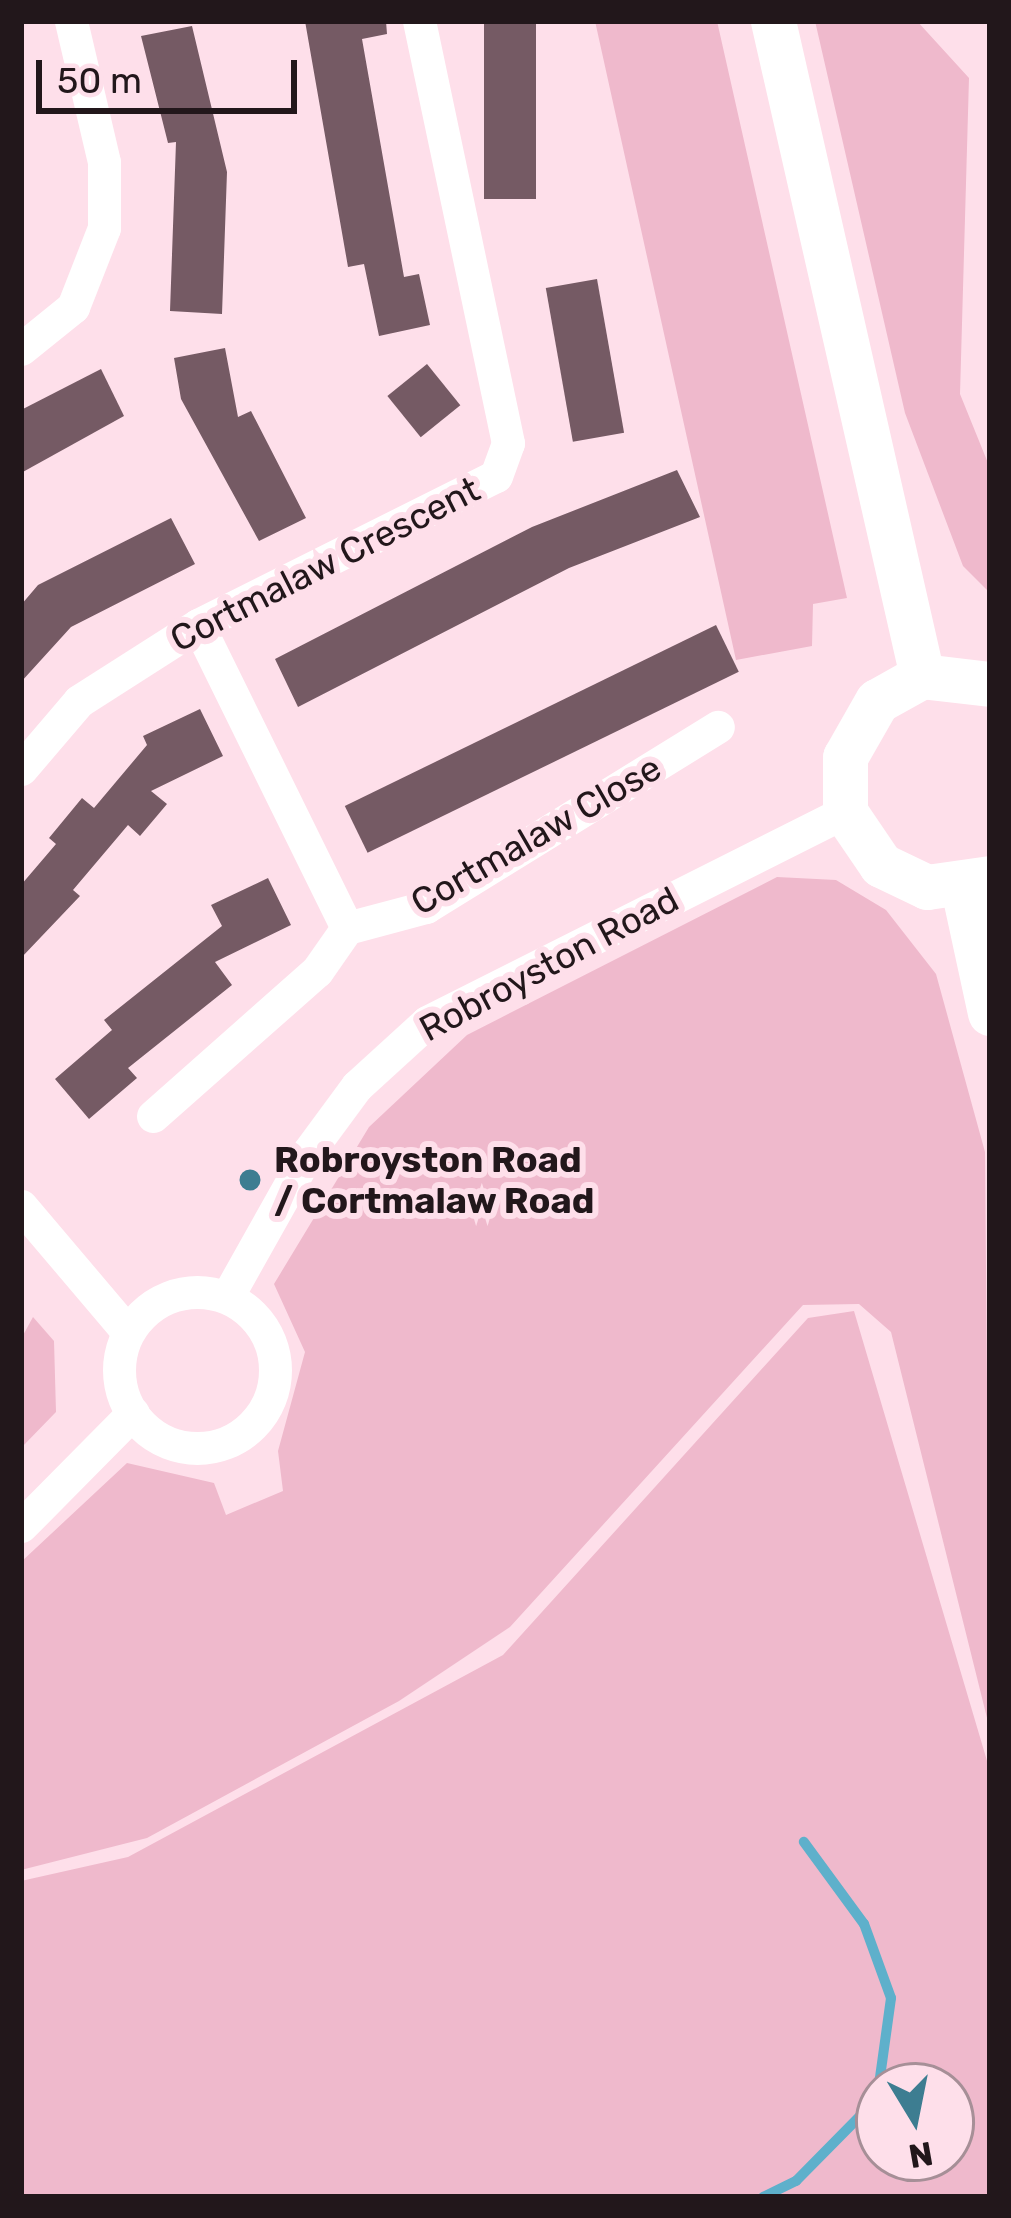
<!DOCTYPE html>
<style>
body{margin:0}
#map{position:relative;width:1011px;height:2218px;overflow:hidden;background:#fedfea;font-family:Rubik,sans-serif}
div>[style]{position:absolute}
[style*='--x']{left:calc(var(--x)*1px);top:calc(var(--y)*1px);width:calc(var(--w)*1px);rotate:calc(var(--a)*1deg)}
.green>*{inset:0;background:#efb9cc}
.stream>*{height:10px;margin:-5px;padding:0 5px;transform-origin:5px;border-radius:5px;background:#5eb0cb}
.building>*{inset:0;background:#755a64;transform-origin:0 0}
.minor>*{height:33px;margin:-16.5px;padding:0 16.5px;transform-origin:16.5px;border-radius:16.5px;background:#fff}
.minor>.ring{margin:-16.5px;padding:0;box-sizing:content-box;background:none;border:33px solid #fff;border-radius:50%}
.major>*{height:45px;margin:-22.5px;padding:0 22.5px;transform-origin:22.5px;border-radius:22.5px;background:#fff}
.dots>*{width:33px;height:33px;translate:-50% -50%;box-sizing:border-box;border:6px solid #fedfea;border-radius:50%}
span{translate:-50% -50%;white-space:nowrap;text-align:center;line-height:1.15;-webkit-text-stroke:12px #fedfea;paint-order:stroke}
.street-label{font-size:36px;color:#22171b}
.poi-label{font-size:36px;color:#22171b;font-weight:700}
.left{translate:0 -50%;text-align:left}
.frame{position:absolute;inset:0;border:24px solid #22171b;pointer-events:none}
.north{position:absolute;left:855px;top:2062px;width:120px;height:120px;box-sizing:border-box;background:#fedfea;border:3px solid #a68f97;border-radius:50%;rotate:170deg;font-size:33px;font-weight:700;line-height:48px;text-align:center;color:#22171b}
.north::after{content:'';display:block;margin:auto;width:42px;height:54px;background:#3d7d91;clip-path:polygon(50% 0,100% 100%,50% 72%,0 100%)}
.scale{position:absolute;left:36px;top:60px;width:261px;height:54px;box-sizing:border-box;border:6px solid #22171b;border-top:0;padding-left:15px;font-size:36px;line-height:42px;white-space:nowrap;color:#22171b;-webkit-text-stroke:9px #fedfea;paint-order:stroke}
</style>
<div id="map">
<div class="green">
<div style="clip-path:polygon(595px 21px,717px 21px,847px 598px,813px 604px,812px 646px,736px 660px)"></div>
<div style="clip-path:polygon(815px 21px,917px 21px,969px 78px,960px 394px,990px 468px,990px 593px,963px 566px,905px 413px)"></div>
<div style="clip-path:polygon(777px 877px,836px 880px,886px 910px,936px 974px,985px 1152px,990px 1730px,891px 1332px,859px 1304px,803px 1305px,510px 1627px,399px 1701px,147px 1838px,21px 1870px,21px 1562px,127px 1463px,214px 1483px,226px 1515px,283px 1491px,278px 1451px,305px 1352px,274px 1284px,369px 1127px,467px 1035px)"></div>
<div style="clip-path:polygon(evenodd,854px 1311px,990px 1771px,990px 2197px,21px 2197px,21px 1881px,128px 1857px,503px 1655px,808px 1318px,854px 1311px,951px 2086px,951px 2158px,879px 2158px,879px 2086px,951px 2086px)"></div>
<div style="clip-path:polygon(33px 1317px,54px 1341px,56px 1412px,21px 1448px,21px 1339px)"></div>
</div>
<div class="stream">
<div style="--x:763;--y:2197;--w:37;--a:-26"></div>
<div style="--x:796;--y:2181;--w:115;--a:-45.4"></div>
<div style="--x:877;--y:2099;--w:102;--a:-82.1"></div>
<div style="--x:891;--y:1998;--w:79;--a:-110"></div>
<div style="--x:864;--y:1924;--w:102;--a:-126.2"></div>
</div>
<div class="building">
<div style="clip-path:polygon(305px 21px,386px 21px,387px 34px,362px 39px,404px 277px,419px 274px,430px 325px,379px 336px,364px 264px,348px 267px)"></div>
<div style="left:484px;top:21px;width:52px;height:178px"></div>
<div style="clip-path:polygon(192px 26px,227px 172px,222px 314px,170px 311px,176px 142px,168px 143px,141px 36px)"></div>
<div style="left:597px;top:279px;width:156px;height:52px;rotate:80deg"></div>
<div style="clip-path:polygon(225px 348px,238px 417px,251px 411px,306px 518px,259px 541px,181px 399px,174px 358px)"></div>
<div style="left:427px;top:364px;width:53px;height:51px;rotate:51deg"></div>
<div style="clip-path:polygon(101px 369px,124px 416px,21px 473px,21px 410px)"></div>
<div style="clip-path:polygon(677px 470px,700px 517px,569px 568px,298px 707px,275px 659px,532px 527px)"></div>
<div style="clip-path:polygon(171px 518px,195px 564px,71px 627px,21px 682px,21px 605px,38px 585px)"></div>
<div style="left:716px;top:625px;width:52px;height:413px;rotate:64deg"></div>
<div style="clip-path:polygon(200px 709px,223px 756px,151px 791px,167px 804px,140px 836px,128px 825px,73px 890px,80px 896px,21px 958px,21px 885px,56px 844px,49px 838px,82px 798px,94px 808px,147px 745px,143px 736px)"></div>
<div style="clip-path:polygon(268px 878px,291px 925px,215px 962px,232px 985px,128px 1068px,137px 1078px,89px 1119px,55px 1079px,112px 1030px,104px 1020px,222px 926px,211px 905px)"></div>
</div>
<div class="minor">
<div style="--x:21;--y:349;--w:67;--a:-38.9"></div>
<div style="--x:73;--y:307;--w:85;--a:-68.6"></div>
<div style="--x:104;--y:228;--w:66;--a:-90"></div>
<div style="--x:104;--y:162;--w:145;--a:-103.2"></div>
<div style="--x:198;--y:625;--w:338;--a:63.8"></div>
<div style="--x:21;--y:769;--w:89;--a:-49.5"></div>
<div style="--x:79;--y:701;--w:141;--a:-32.6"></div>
<div style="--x:198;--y:625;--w:333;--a:-26.6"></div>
<div style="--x:496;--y:476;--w:35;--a:-70"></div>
<div style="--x:508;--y:443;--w:431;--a:-101.9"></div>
<div style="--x:153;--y:1116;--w:219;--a:-41.5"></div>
<div style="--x:317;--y:971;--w:52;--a:-55.1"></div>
<div style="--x:347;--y:928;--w:82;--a:-14.9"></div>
<div style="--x:426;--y:907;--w:343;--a:-31.7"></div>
<div style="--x:21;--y:1206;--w:165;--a:49.7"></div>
<div class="ring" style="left:119px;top:1292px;width:123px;height:123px"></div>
<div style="--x:227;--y:1297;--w:167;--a:-60.7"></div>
<div style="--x:309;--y:1151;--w:81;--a:-53.6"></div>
<div style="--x:357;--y:1086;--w:95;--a:-42.4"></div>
<div style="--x:427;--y:1022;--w:468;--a:-26.7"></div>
<div style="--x:21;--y:1526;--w:159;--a:-45.3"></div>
</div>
<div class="major">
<div style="--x:773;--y:21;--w:672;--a:77.18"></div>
<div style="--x:990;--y:684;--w:68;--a:-173.3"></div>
<div style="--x:922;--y:676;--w:51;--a:150.9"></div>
<div style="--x:877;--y:701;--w:64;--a:119.7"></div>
<div style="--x:845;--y:757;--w:55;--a:90"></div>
<div style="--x:845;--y:812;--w:64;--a:55.8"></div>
<div style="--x:881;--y:865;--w:51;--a:25.6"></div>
<div style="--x:927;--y:887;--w:64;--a:-8.1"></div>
<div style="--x:963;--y:888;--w:128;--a:77.8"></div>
</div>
<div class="dots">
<div style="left:250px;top:1180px;background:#3d7d91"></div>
</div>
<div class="street-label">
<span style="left:325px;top:564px;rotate:-27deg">Cortmalaw Crescent</span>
<span style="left:536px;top:835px;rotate:-30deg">Cortmalaw Close</span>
<span style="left:549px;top:964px;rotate:-28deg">Robroyston Road</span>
</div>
<div class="poi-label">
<span class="left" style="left:274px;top:1180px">Robroyston Road<br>/ Cortmalaw Road</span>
</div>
<div class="frame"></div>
<div class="north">N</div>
<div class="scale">50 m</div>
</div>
